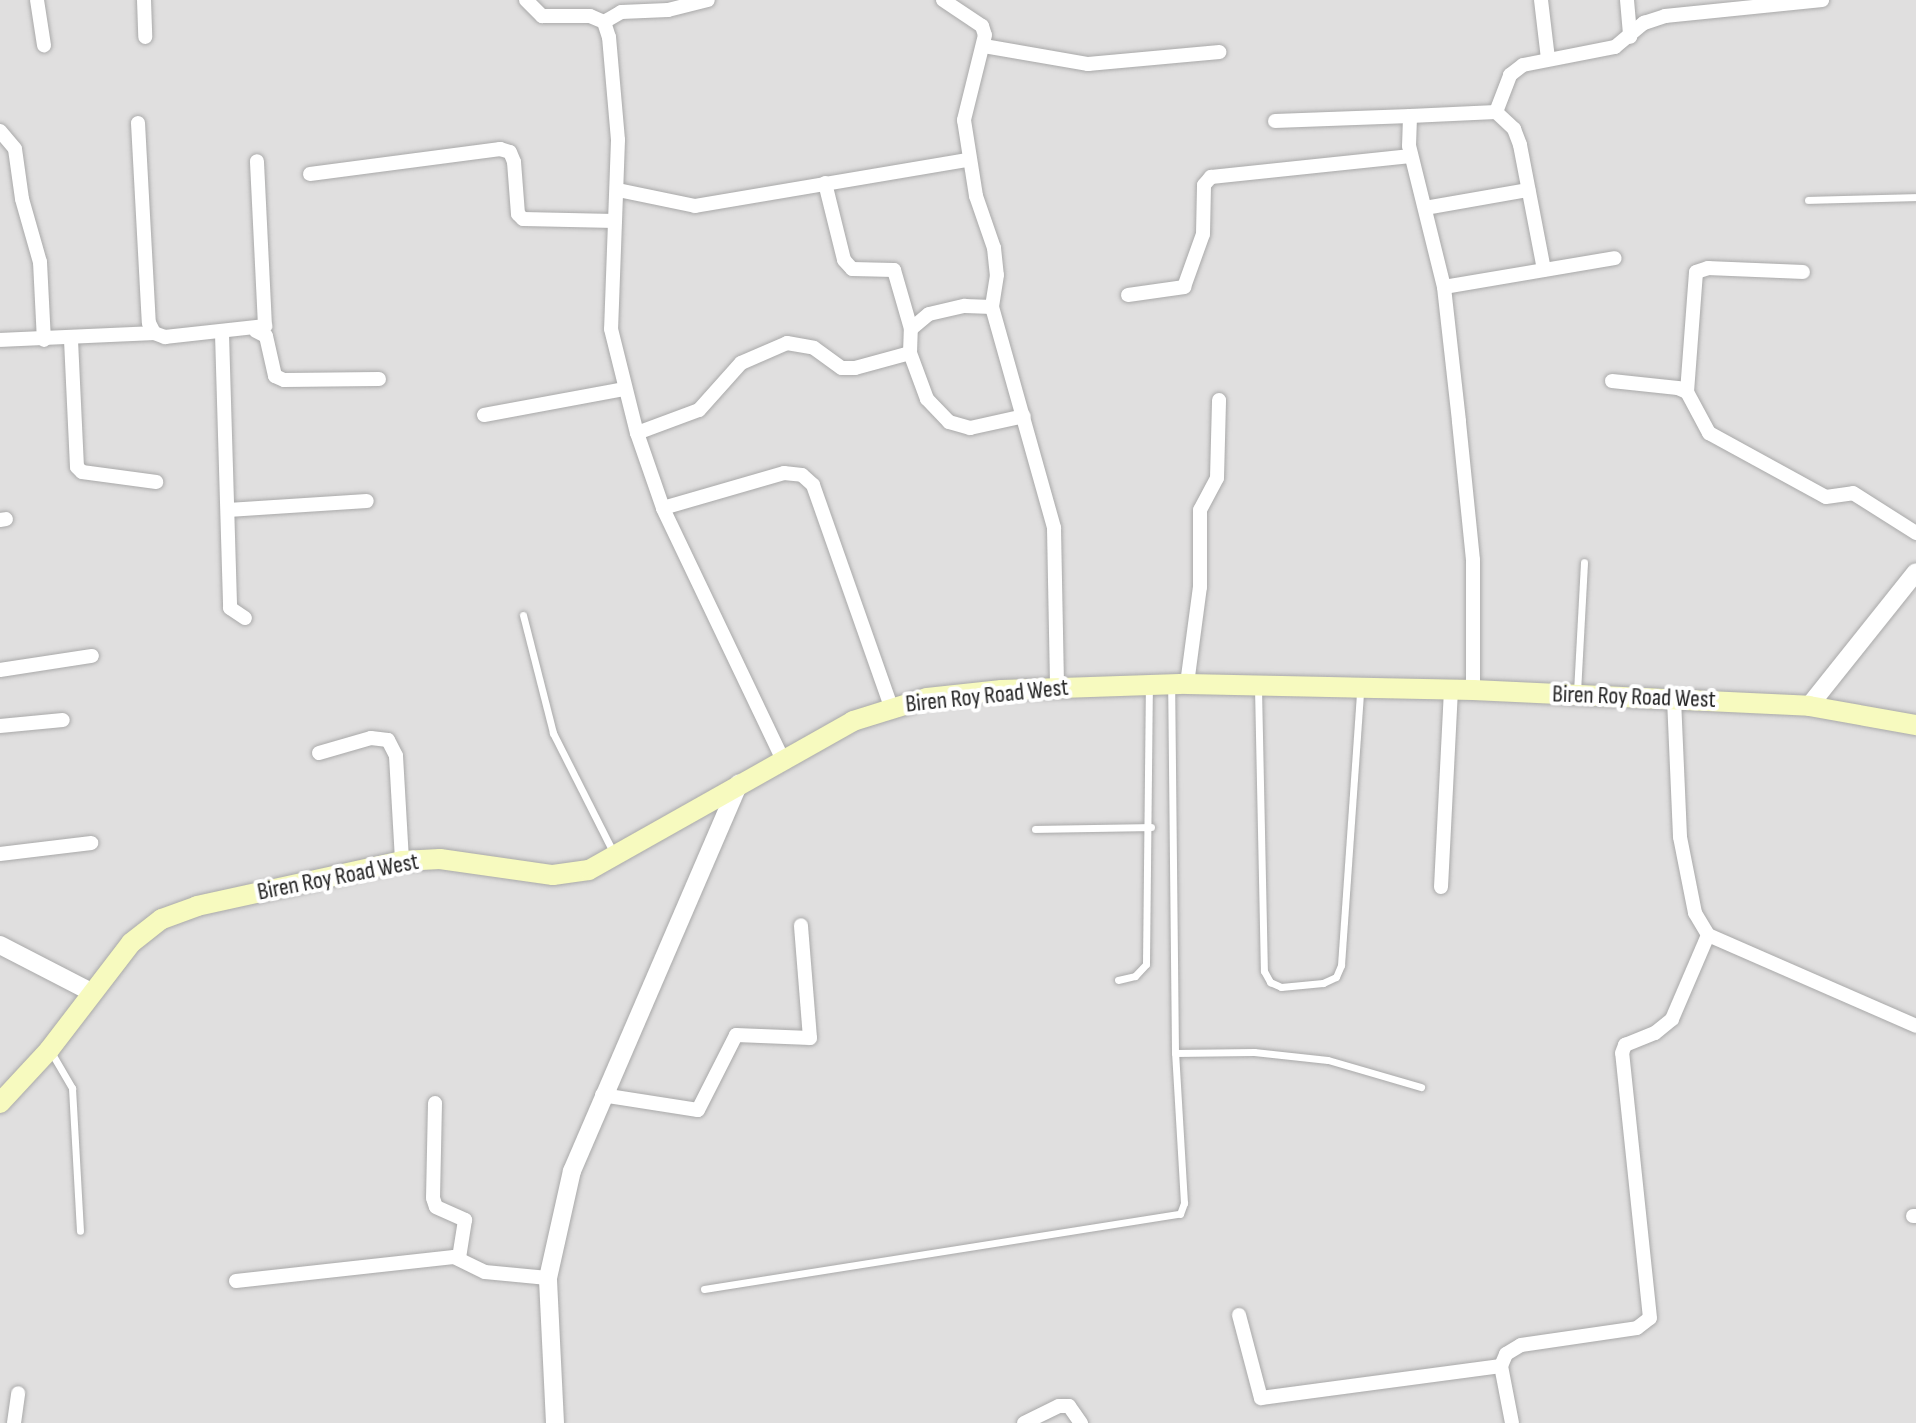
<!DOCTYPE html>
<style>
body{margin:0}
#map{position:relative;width:1916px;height:1423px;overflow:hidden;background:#f2efe9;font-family:"Sofia Sans Condensed",sans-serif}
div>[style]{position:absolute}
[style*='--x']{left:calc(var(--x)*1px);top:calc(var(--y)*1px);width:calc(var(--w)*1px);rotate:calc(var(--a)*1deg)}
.residential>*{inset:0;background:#e0dfdf;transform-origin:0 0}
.roads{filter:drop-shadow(0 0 2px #a9a9a9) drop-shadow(0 0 2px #a9a9a9)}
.service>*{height:7px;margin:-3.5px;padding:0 3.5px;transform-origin:3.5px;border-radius:3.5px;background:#fff}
.minor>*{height:14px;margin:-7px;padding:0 7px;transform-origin:7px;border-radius:7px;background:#fff}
.tertiary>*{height:18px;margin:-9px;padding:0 9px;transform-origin:9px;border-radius:9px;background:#fff}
.secondary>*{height:20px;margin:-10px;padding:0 10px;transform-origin:10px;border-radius:10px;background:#f7fabf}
span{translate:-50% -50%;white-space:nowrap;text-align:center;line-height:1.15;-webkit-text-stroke:8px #fff;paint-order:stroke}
.street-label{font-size:24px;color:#222}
</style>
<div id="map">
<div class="residential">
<div style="left:0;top:0;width:1916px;height:1423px"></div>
</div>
<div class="roads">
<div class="service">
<div style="--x:1808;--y:200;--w:108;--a:-1.6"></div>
<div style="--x:523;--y:615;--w:122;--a:75.7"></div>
<div style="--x:553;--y:733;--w:133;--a:63.2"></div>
<div style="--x:1258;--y:688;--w:283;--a:88.8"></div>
<div style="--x:1264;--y:971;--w:13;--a:61"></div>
<div style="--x:1270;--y:982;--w:12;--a:24"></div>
<div style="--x:1281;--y:987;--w:42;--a:-5.4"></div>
<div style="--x:1323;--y:983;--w:14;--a:-25"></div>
<div style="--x:1336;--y:977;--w:13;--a:-67"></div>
<div style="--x:1341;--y:965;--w:275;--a:-86"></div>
<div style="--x:1577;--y:692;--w:130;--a:-86.9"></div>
<div style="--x:1035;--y:829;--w:116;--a:-1"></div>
<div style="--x:1118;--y:980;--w:17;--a:-13"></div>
<div style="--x:1135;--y:976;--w:16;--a:-47"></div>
<div style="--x:1146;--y:964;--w:277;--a:-89.4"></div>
<div style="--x:51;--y:1052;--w:42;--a:59.7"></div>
<div style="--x:72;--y:1088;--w:143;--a:86.8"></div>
<div style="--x:1175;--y:1053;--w:79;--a:-0.7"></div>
<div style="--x:1254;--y:1052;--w:74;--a:6.2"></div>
<div style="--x:1328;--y:1060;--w:97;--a:16.2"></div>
<div style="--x:704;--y:1289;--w:482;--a:-9"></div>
<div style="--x:1180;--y:1214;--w:12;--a:-70"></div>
<div style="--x:1184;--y:1203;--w:150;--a:-93.4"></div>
<div style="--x:1175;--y:1053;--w:366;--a:-90.6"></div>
</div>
<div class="minor">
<div style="--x:37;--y:0;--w:46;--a:81.2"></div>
<div style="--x:144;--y:0;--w:37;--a:88"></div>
<div style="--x:526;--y:0;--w:23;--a:45"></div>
<div style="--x:542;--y:16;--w:48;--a:0"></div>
<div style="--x:590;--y:16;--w:15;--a:23"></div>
<div style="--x:604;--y:22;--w:16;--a:72"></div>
<div style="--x:609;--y:37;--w:103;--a:85"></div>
<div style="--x:618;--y:140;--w:189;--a:92.1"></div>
<div style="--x:611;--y:329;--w:107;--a:76"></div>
<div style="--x:943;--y:0;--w:47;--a:33.7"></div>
<div style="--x:982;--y:26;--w:9;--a:72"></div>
<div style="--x:985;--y:35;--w:88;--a:103.9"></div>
<div style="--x:964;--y:120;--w:77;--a:81"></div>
<div style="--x:976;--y:196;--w:55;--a:70.9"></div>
<div style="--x:994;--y:248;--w:27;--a:84"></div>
<div style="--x:997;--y:275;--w:32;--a:99"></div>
<div style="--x:1541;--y:0;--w:59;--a:83.2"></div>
<div style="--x:1627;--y:0;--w:37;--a:85"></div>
<div style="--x:604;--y:22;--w:20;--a:-30"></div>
<div style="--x:621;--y:12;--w:47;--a:-2.4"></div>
<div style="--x:668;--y:10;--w:41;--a:-14"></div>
<div style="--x:984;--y:46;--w:106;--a:9.8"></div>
<div style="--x:1088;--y:64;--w:132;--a:-5.2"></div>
<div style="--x:1496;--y:112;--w:25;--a:43"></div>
<div style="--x:1514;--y:129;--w:17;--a:69"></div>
<div style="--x:1520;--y:145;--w:127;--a:79.1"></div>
<div style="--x:1275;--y:121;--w:135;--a:-2.1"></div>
<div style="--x:138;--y:123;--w:200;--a:86.9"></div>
<div style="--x:149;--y:323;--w:11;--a:63"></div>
<div style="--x:154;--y:333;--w:12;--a:20"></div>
<div style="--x:165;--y:337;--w:101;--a:-6.3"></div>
<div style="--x:265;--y:326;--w:165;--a:-92.8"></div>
<div style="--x:0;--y:131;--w:23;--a:50"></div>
<div style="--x:15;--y:149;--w:50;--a:82"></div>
<div style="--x:22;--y:199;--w:66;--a:74.1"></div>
<div style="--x:40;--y:262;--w:78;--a:87.1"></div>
<div style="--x:310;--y:174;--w:192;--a:-7.5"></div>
<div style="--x:500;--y:149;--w:10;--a:17"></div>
<div style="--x:510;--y:152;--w:11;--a:68"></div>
<div style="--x:514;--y:162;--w:52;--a:85.6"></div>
<div style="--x:518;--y:214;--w:7;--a:45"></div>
<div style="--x:523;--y:219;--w:92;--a:1.2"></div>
<div style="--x:825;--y:183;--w:79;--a:76.1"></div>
<div style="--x:844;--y:260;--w:12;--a:48"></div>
<div style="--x:852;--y:269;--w:42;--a:1.4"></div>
<div style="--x:894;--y:270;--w:61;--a:73.9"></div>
<div style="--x:618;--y:190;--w:79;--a:11.7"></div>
<div style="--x:695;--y:206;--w:277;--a:-9.6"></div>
<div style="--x:1425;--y:208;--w:105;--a:-9.9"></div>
<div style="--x:1444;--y:287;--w:173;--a:-9.6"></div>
<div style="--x:1128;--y:295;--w:57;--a:-8.1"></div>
<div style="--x:1184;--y:287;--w:56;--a:-70.3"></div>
<div style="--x:1203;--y:234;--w:49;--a:-88.8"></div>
<div style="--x:1204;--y:185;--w:11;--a:-49"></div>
<div style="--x:1211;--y:177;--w:201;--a:-6"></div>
<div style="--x:256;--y:331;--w:11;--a:27"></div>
<div style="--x:266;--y:336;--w:41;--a:77.3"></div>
<div style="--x:275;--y:376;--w:10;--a:24"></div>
<div style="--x:284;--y:380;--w:95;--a:-0.6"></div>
<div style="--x:222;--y:334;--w:274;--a:88.3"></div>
<div style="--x:230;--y:608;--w:18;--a:34"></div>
<div style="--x:0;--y:340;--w:154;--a:-2.6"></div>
<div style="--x:71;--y:340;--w:127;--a:87.3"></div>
<div style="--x:77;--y:467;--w:7;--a:45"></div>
<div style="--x:82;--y:472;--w:75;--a:7.7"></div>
<div style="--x:910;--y:353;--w:49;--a:69.7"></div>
<div style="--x:927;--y:399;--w:32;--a:46"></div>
<div style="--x:949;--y:422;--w:22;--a:16"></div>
<div style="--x:970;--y:428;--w:55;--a:-12.5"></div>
<div style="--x:1612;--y:381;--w:66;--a:6.1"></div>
<div style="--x:1678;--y:388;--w:10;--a:24"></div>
<div style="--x:1687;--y:392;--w:47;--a:61.8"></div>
<div style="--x:1709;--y:433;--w:133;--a:28.7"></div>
<div style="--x:1826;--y:497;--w:27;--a:-8"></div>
<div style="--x:1853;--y:493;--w:75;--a:32.4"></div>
<div style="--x:1687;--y:392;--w:120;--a:-85.7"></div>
<div style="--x:1696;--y:272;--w:13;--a:-18"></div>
<div style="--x:1708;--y:268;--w:95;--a:2.4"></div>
<div style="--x:484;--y:415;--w:142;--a:-10.5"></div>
<div style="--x:663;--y:508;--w:126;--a:-16.1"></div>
<div style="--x:784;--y:473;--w:18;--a:6"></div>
<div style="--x:802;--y:475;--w:15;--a:42"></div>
<div style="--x:813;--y:485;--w:234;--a:70.6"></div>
<div style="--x:228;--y:510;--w:139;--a:-3.7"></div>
<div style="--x:0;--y:520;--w:6;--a:-9"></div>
<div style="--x:0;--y:670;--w:93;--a:-8.7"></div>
<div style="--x:1187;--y:684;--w:98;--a:-82.4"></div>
<div style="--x:1200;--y:587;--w:77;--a:-90"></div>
<div style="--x:1200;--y:510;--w:36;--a:-62"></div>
<div style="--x:1217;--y:478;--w:78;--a:-88.5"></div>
<div style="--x:1473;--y:690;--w:130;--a:-90"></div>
<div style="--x:1473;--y:560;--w:140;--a:-95.8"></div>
<div style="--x:1459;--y:421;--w:135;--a:-96.4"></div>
<div style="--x:1444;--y:287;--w:145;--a:-103.9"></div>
<div style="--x:1409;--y:146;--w:30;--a:-88"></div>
<div style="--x:1410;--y:116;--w:86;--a:-2.7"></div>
<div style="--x:1496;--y:112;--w:40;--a:-69"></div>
<div style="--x:1510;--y:75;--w:16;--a:-38"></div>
<div style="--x:1523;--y:65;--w:94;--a:-11.1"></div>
<div style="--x:1615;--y:47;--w:38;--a:-40"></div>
<div style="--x:1644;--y:23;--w:22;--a:-18"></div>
<div style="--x:1665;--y:16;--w:158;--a:-5.8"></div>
<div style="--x:1674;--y:699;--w:138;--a:87.5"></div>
<div style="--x:1680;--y:837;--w:77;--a:78.8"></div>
<div style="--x:1695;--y:913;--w:26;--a:59"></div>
<div style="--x:1708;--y:935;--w:227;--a:23.6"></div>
<div style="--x:0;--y:726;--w:63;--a:-5.4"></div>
<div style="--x:319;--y:753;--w:54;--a:-16.1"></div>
<div style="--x:371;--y:738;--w:17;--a:7"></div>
<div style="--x:388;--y:740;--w:18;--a:63"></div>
<div style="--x:396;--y:756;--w:105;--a:86.7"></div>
<div style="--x:783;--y:760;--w:279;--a:-115.5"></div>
<div style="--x:663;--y:508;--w:79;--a:-109.1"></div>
<div style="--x:637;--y:433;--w:66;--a:-20.4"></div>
<div style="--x:699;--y:410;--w:63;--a:-48.2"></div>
<div style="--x:741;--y:363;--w:50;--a:-23.5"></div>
<div style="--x:787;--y:343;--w:27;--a:10"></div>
<div style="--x:814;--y:348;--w:34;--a:36"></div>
<div style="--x:842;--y:368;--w:13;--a:0"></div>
<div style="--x:855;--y:368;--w:57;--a:-15.3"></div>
<div style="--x:910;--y:353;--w:24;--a:-88"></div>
<div style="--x:911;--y:329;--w:23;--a:-40"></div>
<div style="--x:929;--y:314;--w:37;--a:-13"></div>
<div style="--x:965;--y:306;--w:27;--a:2"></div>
<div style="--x:992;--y:307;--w:230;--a:74.3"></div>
<div style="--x:1054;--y:528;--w:159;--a:88.9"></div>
<div style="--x:0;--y:854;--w:92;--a:-6.9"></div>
<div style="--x:1441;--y:887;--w:197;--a:-87.1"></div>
<div style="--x:602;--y:1095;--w:97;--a:8.9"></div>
<div style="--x:698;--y:1110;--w:84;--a:-63.1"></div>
<div style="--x:736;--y:1035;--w:74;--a:2.3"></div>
<div style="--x:810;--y:1038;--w:113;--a:-94.6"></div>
<div style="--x:435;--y:1103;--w:95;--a:91.2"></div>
<div style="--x:433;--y:1198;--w:9;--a:72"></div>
<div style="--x:436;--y:1207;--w:32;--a:24"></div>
<div style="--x:465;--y:1220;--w:37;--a:99"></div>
<div style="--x:1913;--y:1216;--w:3;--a:0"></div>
<div style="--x:236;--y:1281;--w:219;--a:-6.3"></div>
<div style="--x:454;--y:1257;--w:34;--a:26"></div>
<div style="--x:485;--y:1272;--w:63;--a:5.4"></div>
<div style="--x:1239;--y:1315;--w:86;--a:75.2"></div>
<div style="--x:1261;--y:1398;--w:242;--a:-7.6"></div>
<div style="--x:14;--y:1423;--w:30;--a:-82"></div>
<div style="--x:1024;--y:1423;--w:39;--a:-26"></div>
<div style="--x:1059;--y:1406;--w:10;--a:0"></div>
<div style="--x:1069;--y:1406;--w:21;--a:55"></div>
<div style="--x:1512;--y:1423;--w:58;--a:-100.9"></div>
<div style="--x:1501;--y:1366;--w:13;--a:-67"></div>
<div style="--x:1506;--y:1354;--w:17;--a:-31"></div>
<div style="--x:1521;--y:1345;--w:117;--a:-8.3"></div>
<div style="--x:1637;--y:1328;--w:16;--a:-38"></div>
<div style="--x:1650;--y:1318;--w:266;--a:-96"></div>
<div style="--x:1622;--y:1053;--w:9;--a:-69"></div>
<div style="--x:1625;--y:1045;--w:32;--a:-22"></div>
<div style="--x:1655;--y:1033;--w:22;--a:-39"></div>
<div style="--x:1672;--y:1019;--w:91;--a:-66.8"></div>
</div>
<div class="tertiary">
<div style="--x:1809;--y:706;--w:171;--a:-51.4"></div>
<div style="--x:0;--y:945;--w:102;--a:27.3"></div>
<div style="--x:555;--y:1423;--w:145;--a:-92.8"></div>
<div style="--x:548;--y:1278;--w:110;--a:-77.4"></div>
<div style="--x:572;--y:1171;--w:422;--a:-66.7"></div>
</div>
<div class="secondary">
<div style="--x:0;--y:1103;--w:72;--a:-47.2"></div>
<div style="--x:49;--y:1050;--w:135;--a:-52.5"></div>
<div style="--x:131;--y:943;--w:39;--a:-38"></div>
<div style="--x:162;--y:919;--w:37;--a:-20"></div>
<div style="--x:197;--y:906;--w:210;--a:-12.4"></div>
<div style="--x:402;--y:861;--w:38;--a:-3"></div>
<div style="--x:440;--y:859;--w:114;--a:8.1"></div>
<div style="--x:553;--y:875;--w:36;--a:-8"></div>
<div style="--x:589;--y:870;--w:303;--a:-29.4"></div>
<div style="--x:853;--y:721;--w:77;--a:-17.3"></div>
<div style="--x:927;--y:698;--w:75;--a:-6.1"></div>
<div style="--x:1002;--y:690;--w:185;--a:-1.9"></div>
<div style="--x:1187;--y:684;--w:286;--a:1.2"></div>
<div style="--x:1473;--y:690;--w:336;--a:2.7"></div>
<div style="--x:1809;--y:706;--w:109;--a:10.1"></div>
</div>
</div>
<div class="street-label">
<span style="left:987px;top:696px;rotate:-6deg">Biren Roy Road West</span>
<span style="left:1634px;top:697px;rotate:2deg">Biren Roy Road West</span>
<span style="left:338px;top:877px;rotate:-11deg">Biren Roy Road West</span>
</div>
</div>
